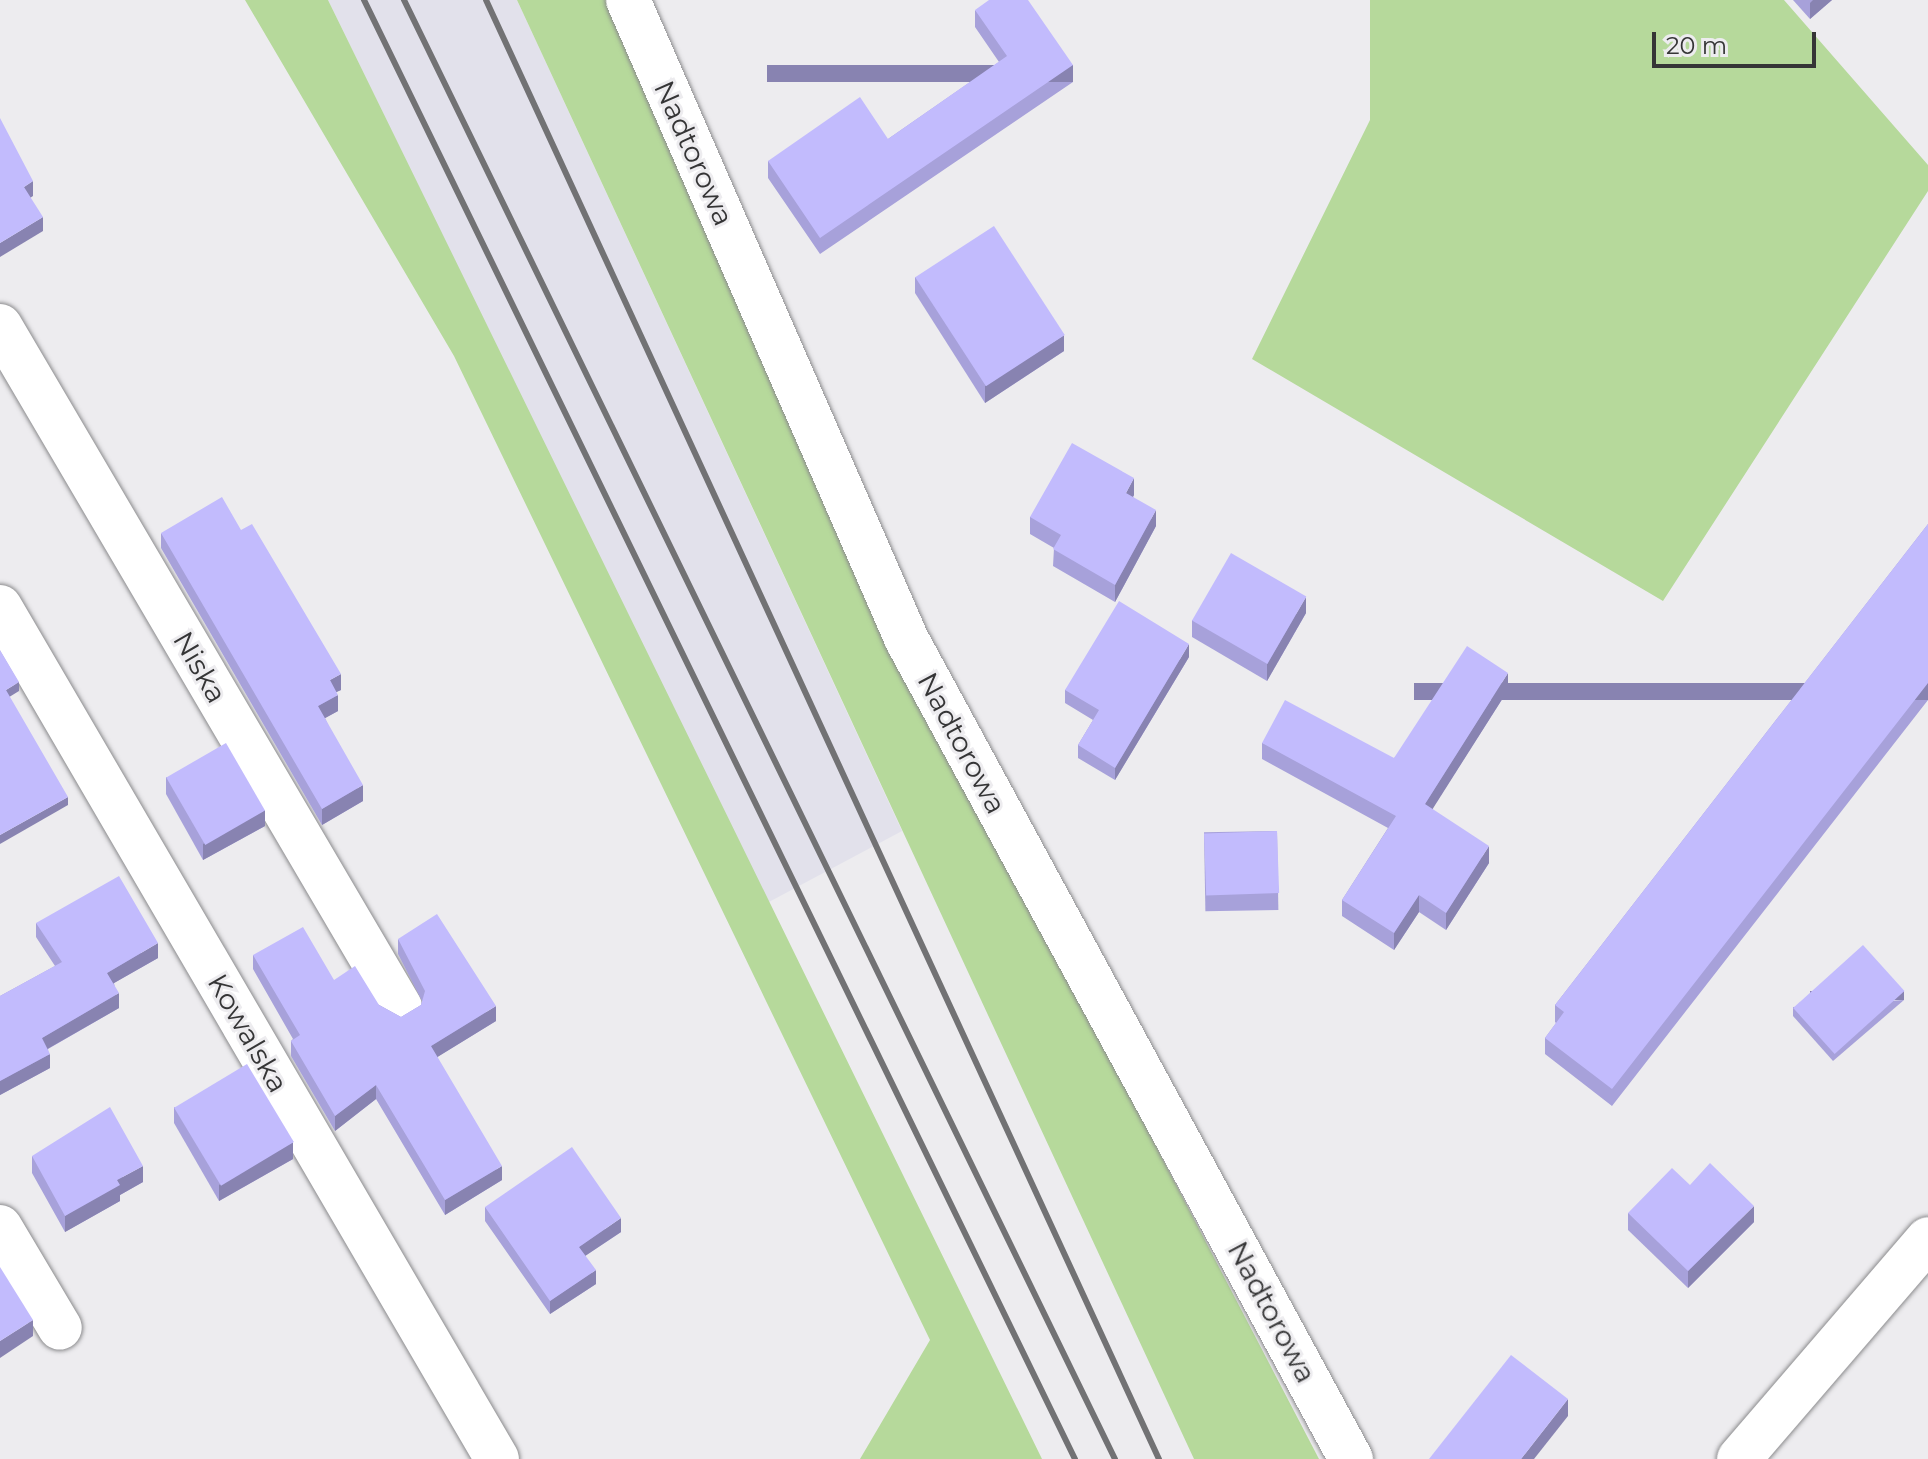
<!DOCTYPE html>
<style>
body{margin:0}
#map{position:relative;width:1928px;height:1459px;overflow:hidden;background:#edecef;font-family:Montserrat,sans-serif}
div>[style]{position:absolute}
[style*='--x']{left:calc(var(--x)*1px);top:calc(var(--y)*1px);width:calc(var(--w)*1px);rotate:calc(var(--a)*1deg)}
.built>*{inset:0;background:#e2e1eb}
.green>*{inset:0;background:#b6d99b}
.roads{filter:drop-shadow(0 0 2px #8b8b8d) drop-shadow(0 0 2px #8b8b8d)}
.street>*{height:44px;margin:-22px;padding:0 22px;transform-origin:22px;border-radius:22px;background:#fff}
.rail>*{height:6px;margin:-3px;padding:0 3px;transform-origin:3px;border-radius:3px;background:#727274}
.wall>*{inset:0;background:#a7a1da;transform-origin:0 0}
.shaded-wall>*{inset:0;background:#8883b1;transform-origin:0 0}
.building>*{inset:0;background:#c2bbfd;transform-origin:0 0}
span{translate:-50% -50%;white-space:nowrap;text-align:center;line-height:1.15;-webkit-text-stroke:6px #edecef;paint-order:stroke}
.street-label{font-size:28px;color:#353536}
.scale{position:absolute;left:1652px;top:32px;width:164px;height:36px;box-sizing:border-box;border:4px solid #353536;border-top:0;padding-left:10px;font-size:24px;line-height:28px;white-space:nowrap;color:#353536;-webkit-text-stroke:6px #edecef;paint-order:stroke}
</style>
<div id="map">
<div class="built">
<div style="clip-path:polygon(328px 0,517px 0,902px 831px,767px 903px)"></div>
</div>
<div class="green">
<div style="clip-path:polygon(245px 0,328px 0,1042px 1459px,860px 1459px,930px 1340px,454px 356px)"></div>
<div style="clip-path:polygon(517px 0,618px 0,896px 647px,1319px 1459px,1194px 1459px)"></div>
<div style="clip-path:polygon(1370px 0,1784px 0,1928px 165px,1928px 191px,1663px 601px,1252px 359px,1370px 120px)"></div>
</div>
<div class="roads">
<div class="street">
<div style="--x:628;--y:0;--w:698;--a:66.45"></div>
<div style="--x:907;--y:640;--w:932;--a:61.54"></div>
<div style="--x:0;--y:326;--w:790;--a:59.57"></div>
<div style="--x:0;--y:607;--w:986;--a:59.74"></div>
<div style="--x:0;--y:1227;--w:117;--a:59.3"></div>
<div style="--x:1739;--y:1459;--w:290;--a:-49.3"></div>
</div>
</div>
<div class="rail">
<div style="--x:364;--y:0;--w:1623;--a:64.02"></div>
<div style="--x:404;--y:0;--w:1623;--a:64.02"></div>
<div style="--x:486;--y:0;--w:1607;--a:65.24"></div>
</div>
<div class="wall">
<div style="clip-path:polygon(1793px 0,1832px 0,1810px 19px)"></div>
<div style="clip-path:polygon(975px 10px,1073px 82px,820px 254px,768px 178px,768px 161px,888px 139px,999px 62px,975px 27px)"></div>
<div style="clip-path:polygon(915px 277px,1064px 351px,985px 403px,915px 293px)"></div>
<div style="clip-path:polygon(1134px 495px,1133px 497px,1156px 526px,1115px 602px,1053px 566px,1054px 548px,1030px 534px,1030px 517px)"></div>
<div style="clip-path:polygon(1928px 524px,1928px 700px,1612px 1106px,1545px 1054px,1545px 1038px,1556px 1023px,1555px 1022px,1555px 1005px)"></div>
<div style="clip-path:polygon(161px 533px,341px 690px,336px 692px,338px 711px,325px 718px,363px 801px,322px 825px,161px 548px)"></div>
<div style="clip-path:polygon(1306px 613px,1267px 681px,1192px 637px,1192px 620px)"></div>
<div style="clip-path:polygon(1189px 657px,1115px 780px,1078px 758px,1078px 745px,1093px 720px,1065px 703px,1065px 690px)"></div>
<div style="clip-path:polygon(1508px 690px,1432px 809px,1489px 863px,1446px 930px,1419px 912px,1394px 950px,1342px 916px,1342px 900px,1388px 828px,1262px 759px,1262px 743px,1394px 758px)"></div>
<div style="clip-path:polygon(166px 777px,265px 826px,203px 860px,166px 794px)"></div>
<div style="left:1277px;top:831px;width:79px;height:73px;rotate:89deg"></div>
<div style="clip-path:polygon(36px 923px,158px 958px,114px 983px,119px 1008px,48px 1049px,50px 1068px,0 1095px,0 996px,55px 966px,36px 937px)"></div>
<div style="clip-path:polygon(398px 939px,496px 1021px,437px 1057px,502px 1180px,445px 1215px,376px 1099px,335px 1131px,291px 1056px,291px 1041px,293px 1039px,253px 969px,253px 955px,334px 980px,401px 1017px,421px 1005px,422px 1001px,398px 954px)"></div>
<div style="clip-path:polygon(1904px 1000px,1833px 1061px,1793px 1016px,1793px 1007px)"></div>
<div style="clip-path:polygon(174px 1107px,293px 1159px,219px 1201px,174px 1123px)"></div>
<div style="clip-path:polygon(32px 1156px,143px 1182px,120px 1195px,120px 1201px,65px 1232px,32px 1173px)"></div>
<div style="clip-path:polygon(485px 1207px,621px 1232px,585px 1256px,596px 1284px,550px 1314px,485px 1221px)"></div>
<div style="clip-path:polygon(1628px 1213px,1754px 1222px,1688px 1288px,1628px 1230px)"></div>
</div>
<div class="shaded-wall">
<div style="clip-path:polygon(1813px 0,1832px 0,1810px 19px,1810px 3px)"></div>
<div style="left:1073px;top:65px;width:17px;height:306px;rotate:90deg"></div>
<div style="clip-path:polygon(33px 181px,33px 196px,24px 202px,24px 187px)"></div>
<div style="clip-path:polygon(43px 217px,43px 231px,0 257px,0 243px)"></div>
<div style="clip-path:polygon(1064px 335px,1064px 351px,985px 403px,985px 386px)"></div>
<div style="clip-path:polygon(1134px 478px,1134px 495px,1126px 509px,1126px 493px)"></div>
<div style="clip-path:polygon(1156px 510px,1156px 526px,1115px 602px,1115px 585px)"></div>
<div style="clip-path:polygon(1306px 597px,1306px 613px,1267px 681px,1267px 664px)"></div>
<div style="clip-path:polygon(1189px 644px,1189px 657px,1115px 780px,1115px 768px)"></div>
<div style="clip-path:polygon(1508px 673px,1508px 690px,1425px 821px,1425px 804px)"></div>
<div style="clip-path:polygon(341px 674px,341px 690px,330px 695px,330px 680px)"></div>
<div style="clip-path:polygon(19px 682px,19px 691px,6px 699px,6px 690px)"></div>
<div style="left:1928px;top:683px;width:17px;height:514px;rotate:90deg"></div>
<div style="clip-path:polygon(338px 695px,338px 711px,318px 722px,318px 706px)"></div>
<div style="clip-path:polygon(363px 785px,363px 801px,322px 825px,322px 809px)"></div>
<div style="clip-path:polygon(68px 797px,68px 805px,0 844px,0 835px)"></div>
<div style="clip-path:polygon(265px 810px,265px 826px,203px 860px,203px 844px)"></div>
<div style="clip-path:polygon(1489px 846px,1489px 863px,1446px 930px,1446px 913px)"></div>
<div style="clip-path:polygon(1419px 895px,1419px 912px,1394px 950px,1394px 933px)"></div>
<div style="clip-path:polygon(158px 943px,158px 958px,107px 987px,107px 973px)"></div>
<div style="left:1904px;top:991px;width:9px;height:94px;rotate:90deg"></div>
<div style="clip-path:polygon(119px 993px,119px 1008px,42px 1052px,42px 1038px)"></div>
<div style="clip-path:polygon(496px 1006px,496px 1021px,431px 1061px,431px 1046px)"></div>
<div style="clip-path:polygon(50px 1054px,50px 1068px,0 1095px,0 1081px)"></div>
<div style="clip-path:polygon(376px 1085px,376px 1099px,335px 1131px,335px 1116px)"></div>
<div style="clip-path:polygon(293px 1142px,293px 1159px,219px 1201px,219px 1185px)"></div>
<div style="clip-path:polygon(143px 1166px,143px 1182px,120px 1195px,120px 1201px,65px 1232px,65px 1216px,117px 1180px)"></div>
<div style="clip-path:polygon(502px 1166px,502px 1180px,445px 1215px,445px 1200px)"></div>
<div style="clip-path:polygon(1754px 1206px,1754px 1222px,1688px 1288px,1688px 1271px)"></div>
<div style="clip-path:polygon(621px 1218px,621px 1232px,579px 1260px,579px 1247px)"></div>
<div style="clip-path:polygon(596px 1270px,596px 1284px,550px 1314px,550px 1301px)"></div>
<div style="clip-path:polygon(33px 1320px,33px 1336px,0 1358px,0 1341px)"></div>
<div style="clip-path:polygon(1568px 1399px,1568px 1416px,1534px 1459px,1521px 1459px)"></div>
</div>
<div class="building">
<div style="clip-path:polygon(989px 0,1028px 0,1073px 65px,820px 238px,768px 161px,860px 97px,888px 139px,1007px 56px,975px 10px)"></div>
<div style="clip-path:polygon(0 118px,33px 181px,24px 187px,43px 217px,0 243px)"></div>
<div style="left:994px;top:226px;width:130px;height:94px;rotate:57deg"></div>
<div style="clip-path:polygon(1072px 443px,1134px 478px,1126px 493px,1156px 510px,1115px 585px,1053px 549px,1061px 535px,1030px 517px)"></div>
<div style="clip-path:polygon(222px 497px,241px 530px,252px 524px,341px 674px,330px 680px,338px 695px,318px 706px,363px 785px,322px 809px,161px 533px)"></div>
<div style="clip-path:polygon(1928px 524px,1928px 683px,1612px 1089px,1545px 1038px,1564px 1012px,1555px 1005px)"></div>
<div style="left:1231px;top:553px;width:87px;height:78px;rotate:30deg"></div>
<div style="clip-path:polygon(1119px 601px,1189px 644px,1115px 768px,1078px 745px,1099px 710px,1065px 690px)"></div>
<div style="clip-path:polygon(1467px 646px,1508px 673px,1425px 804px,1489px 846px,1446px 913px,1419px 895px,1394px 933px,1342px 900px,1396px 816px,1262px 743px,1285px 700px,1394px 758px)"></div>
<div style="clip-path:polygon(0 650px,19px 682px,6px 690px,68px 797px,0 835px)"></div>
<div style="left:226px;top:743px;width:78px;height:69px;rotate:60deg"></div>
<div style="left:1277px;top:831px;width:62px;height:73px;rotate:88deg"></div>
<div style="clip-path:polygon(119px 876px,158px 943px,107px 973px,119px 993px,42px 1038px,50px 1054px,0 1081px,0 996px,62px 962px,36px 923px)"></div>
<div style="clip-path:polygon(437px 914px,496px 1006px,431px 1046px,502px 1166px,445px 1200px,376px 1085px,335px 1116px,291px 1041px,300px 1035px,253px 955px,303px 927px,334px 980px,355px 966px,379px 1005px,401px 1017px,421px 1005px,425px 991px,398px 939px)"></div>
<div style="left:1863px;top:945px;width:62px;height:94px;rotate:48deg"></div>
<div style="left:247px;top:1064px;width:91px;height:85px;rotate:59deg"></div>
<div style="clip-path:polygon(110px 1107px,143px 1166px,117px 1180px,120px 1185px,65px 1216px,32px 1156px)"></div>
<div style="clip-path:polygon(572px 1147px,621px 1218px,579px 1247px,596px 1270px,550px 1301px,485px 1207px)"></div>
<div style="clip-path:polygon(1710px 1163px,1754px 1206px,1688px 1271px,1628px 1213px,1672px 1168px,1690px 1185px)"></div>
<div style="clip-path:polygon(0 1267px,33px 1320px,0 1341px)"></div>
<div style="clip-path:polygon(1511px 1355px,1568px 1399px,1521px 1459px,1429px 1459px)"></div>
</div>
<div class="street-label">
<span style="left:694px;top:153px;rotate:66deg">Nadtorowa</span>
<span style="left:200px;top:667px;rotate:60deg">Niska</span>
<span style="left:962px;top:743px;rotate:62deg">Nadtorowa</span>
<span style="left:248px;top:1033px;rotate:60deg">Kowalska</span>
<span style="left:1272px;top:1312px;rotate:62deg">Nadtorowa</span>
</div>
<div class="scale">20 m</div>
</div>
